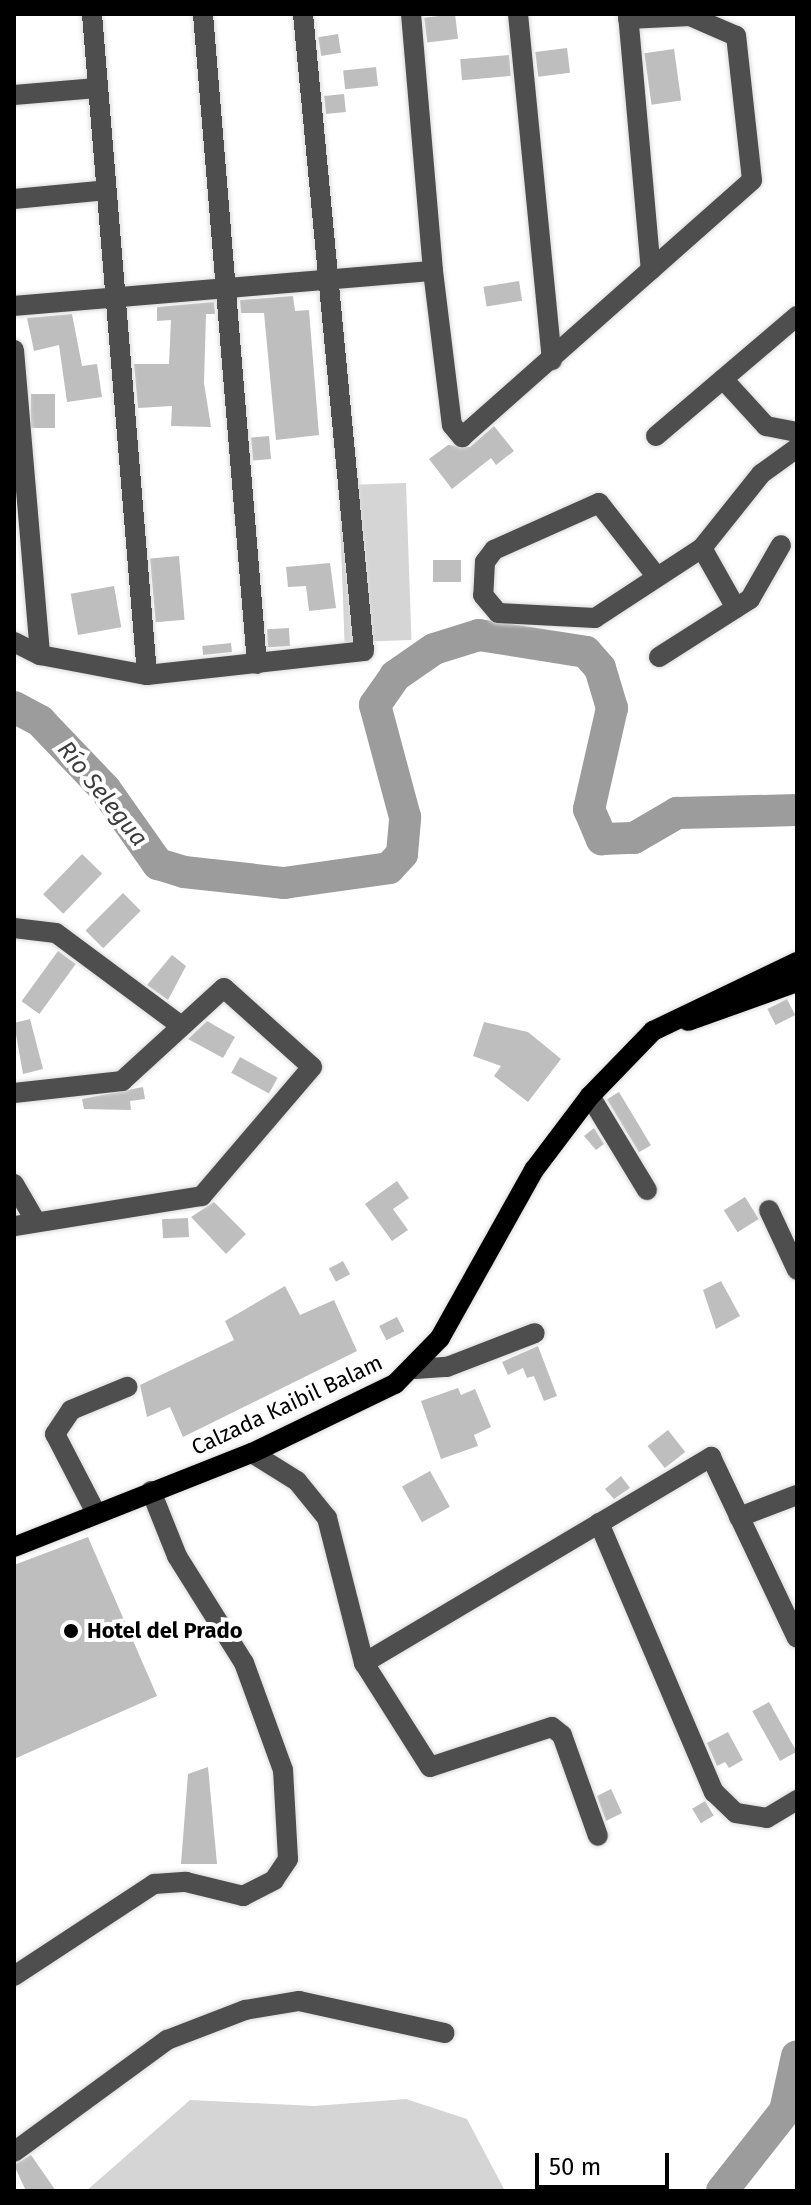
<!DOCTYPE html>
<meta charset="utf-8">
<style>
body{margin:0}
#map{position:relative;width:811px;height:2205px;overflow:hidden;background:#fff;font-family:"Fira Sans",sans-serif}
div>[style]{position:absolute}
[style*='--x']{left:calc(var(--x)*1px);top:calc(var(--y)*1px);width:calc(var(--w)*1px);rotate:calc(var(--a)*1deg)}
.green>*{inset:0;background:#d5d5d5;transform-origin:0 0}
.river>*{height:32px;margin:-16px;padding:0 16px;transform-origin:16px;border-radius:16px;background:#9c9c9c}
.building>*{inset:0;background:#bebebe;transform-origin:0 0}
.roads{filter:drop-shadow(0 0 2px #dbdbdb) drop-shadow(0 0 2px #dbdbdb)}
.minor>*{height:20px;margin:-10px;padding:0 10px;transform-origin:10px;border-radius:10px;background:#4e4e4e}
.major>*{height:20px;margin:-10px;padding:0 10px;transform-origin:10px;border-radius:10px;background:#000}
.dots>*{width:22px;height:22px;translate:-50% -50%;box-sizing:border-box;border:4px solid #fff;border-radius:50%}
span{translate:-50% -50%;white-space:nowrap;text-align:center;line-height:1.15;-webkit-text-stroke:8px #fff;paint-order:stroke}
.street-label{font-size:22px;color:#000}
.poi-label{font-size:22px;color:#000;font-weight:700}
.left{translate:0 -50%;text-align:left}
.water-label{font-size:24px;color:#3d3d3d;font-style:italic}
.frame{position:absolute;inset:0;border:16px solid #000;pointer-events:none}
.scale{position:absolute;left:535px;top:2153px;width:134px;height:36px;box-sizing:border-box;border:4px solid #000;border-top:0;padding-left:10px;font-size:24px;line-height:28px;white-space:nowrap;color:#000;-webkit-text-stroke:6px #fff;paint-order:stroke}
</style>
<div id="map">
<div class="green">
<div style="left:406px;top:483px;width:157px;height:67px;rotate:88deg"></div>
<div style="clip-path:polygon(406px 2099px,467px 2119px,505px 2191px,86px 2191px,190px 2100px,314px 2106px)"></div>
</div>
<div class="river">
<div style="--x:14;--y:707;--w:30;--a:28"></div>
<div style="--x:40;--y:721;--w:94;--a:46.3"></div>
<div style="--x:105;--y:789;--w:92;--a:54.8"></div>
<div style="--x:158;--y:864;--w:27;--a:17"></div>
<div style="--x:184;--y:872;--w:101;--a:6.3"></div>
<div style="--x:284;--y:883;--w:106;--a:-8.1"></div>
<div style="--x:389;--y:868;--w:19;--a:-47"></div>
<div style="--x:402;--y:854;--w:37;--a:-85"></div>
<div style="--x:405;--y:817;--w:116;--a:-105"></div>
<div style="--x:375;--y:705;--w:35;--a:-55"></div>
<div style="--x:395;--y:676;--w:47;--a:-34.7"></div>
<div style="--x:434;--y:649;--w:47;--a:-17.3"></div>
<div style="--x:479;--y:635;--w:108;--a:9"></div>
<div style="--x:586;--y:652;--w:21;--a:49"></div>
<div style="--x:600;--y:668;--w:42;--a:73.3"></div>
<div style="--x:612;--y:708;--w:104;--a:102.8"></div>
<div style="--x:589;--y:809;--w:33;--a:67"></div>
<div style="--x:602;--y:839;--w:32;--a:-2"></div>
<div style="--x:634;--y:838;--w:50;--a:-30.2"></div>
<div style="--x:677;--y:813;--w:120;--a:-1.4"></div>
<div style="--x:722;--y:2191;--w:102;--a:-51.8"></div>
<div style="--x:785;--y:2111;--w:56;--a:-77.7"></div>
</div>
<div class="building">
<div style="left:455px;top:14px;width:25px;height:31px;rotate:83deg"></div>
<div style="left:338px;top:34px;width:19px;height:20px;rotate:81deg"></div>
<div style="left:567px;top:48px;width:25px;height:32px;rotate:83deg"></div>
<div style="left:674px;top:49px;width:52px;height:30px;rotate:82deg"></div>
<div style="left:509px;top:55px;width:21px;height:49px;rotate:85deg"></div>
<div style="left:376px;top:67px;width:19px;height:33px;rotate:84deg"></div>
<div style="left:344px;top:94px;width:18px;height:20px;rotate:84deg"></div>
<div style="left:519px;top:281px;width:20px;height:36px;rotate:81deg"></div>
<div style="clip-path:polygon(293px 296px,295px 311px,309px 310px,319px 435px,276px 440px,264px 313px,241px 313px,240px 300px)"></div>
<div style="clip-path:polygon(214px 302px,215px 314px,206px 314px,204px 383px,211px 427px,171px 426px,172px 406px,138px 408px,134px 364px,169px 364px,171px 320px,157px 321px,157px 307px)"></div>
<div style="clip-path:polygon(72px 314px,82px 366px,97px 364px,102px 397px,67px 402px,59px 345px,34px 351px,27px 318px)"></div>
<div style="left:31px;top:394px;width:24px;height:34px"></div>
<div style="clip-path:polygon(494px 426px,514px 451px,496px 465px,491px 458px,452px 489px,429px 459px,448px 445px,470px 447px)"></div>
<div style="left:269px;top:436px;width:23px;height:18px;rotate:85deg"></div>
<div style="left:179px;top:556px;width:64px;height:29px;rotate:85deg"></div>
<div style="left:433px;top:560px;width:28px;height:22px"></div>
<div style="clip-path:polygon(330px 563px,336px 608px,309px 611px,306px 586px,288px 587px,286px 567px)"></div>
<div style="left:114px;top:586px;width:42px;height:44px;rotate:80deg"></div>
<div style="left:289px;top:628px;width:18px;height:22px;rotate:87deg"></div>
<div style="left:231px;top:643px;width:9px;height:29px;rotate:84deg"></div>
<div style="left:82px;top:854px;width:28px;height:56px;rotate:44deg"></div>
<div style="left:123px;top:893px;width:25px;height:53px;rotate:45deg"></div>
<div style="left:58px;top:951px;width:22px;height:62px;rotate:36deg"></div>
<div style="clip-path:polygon(172px 955px,186px 966px,168px 1000px,147px 985px)"></div>
<div style="left:787px;top:999px;width:18px;height:22px;rotate:63deg"></div>
<div style="clip-path:polygon(30px 1019px,43px 1069px,23px 1074px,14px 1023px)"></div>
<div style="clip-path:polygon(207px 1021px,235px 1037px,223px 1058px,188px 1039px)"></div>
<div style="clip-path:polygon(484px 1022px,528px 1032px,561px 1059px,528px 1102px,494px 1076px,501px 1066px,473px 1056px)"></div>
<div style="left:240px;top:1057px;width:43px;height:18px;rotate:29deg"></div>
<div style="clip-path:polygon(143px 1087px,145px 1099px,130px 1101px,131px 1110px,84px 1109px,82px 1099px)"></div>
<div style="left:619px;top:1092px;width:62px;height:14px;rotate:59deg"></div>
<div style="clip-path:polygon(594px 1128px,604px 1144px,596px 1150px,584px 1136px)"></div>
<div style="clip-path:polygon(397px 1181px,409px 1198px,393px 1209px,408px 1230px,392px 1241px,365px 1204px)"></div>
<div style="left:745px;top:1197px;width:26px;height:25px;rotate:58deg"></div>
<div style="clip-path:polygon(214px 1202px,246px 1234px,226px 1254px,191px 1217px)"></div>
<div style="left:188px;top:1218px;width:19px;height:26px;rotate:87deg"></div>
<div style="left:343px;top:1261px;width:15px;height:16px;rotate:62deg"></div>
<div style="clip-path:polygon(721px 1281px,740px 1316px,716px 1329px,703px 1290px)"></div>
<div style="clip-path:polygon(285px 1286px,300px 1315px,334px 1300px,357px 1351px,183px 1437px,170px 1407px,147px 1417px,140px 1385px,234px 1340px,225px 1321px)"></div>
<div style="left:397px;top:1317px;width:16px;height:20px;rotate:63deg"></div>
<div style="clip-path:polygon(538px 1346px,557px 1396px,544px 1401px,534px 1376px,527px 1378px,523px 1368px,508px 1375px,502px 1362px)"></div>
<div style="clip-path:polygon(458px 1388px,461px 1395px,475px 1389px,491px 1427px,474px 1435px,478px 1446px,441px 1459px,421px 1401px)"></div>
<div style="left:668px;top:1430px;width:28px;height:26px;rotate:52deg"></div>
<div style="left:430px;top:1471px;width:41px;height:32px;rotate:61deg"></div>
<div style="clip-path:polygon(621px 1476px,630px 1488px,614px 1499px,605px 1489px)"></div>
<div style="clip-path:polygon(88px 1537px,157px 1696px,14px 1759px,14px 1565px)"></div>
<div style="left:769px;top:1702px;width:57px;height:19px;rotate:61deg"></div>
<div style="clip-path:polygon(728px 1732px,743px 1760px,729px 1768px,725px 1762px,717px 1766px,707px 1743px)"></div>
<div style="clip-path:polygon(208px 1767px,217px 1864px,181px 1864px,188px 1774px)"></div>
<div style="clip-path:polygon(611px 1789px,622px 1813px,606px 1821px,597px 1796px)"></div>
<div style="left:705px;top:1801px;width:17px;height:15px;rotate:59deg"></div>
<div style="clip-path:polygon(31px 2155px,56px 2191px,26px 2191px,14px 2165px)"></div>
</div>
<div class="roads">
<div class="minor">
<div style="--x:92;--y:14;--w:663;--a:85.24"></div>
<div style="--x:203;--y:14;--w:652;--a:85.25"></div>
<div style="--x:411;--y:14;--w:258;--a:85.1"></div>
<div style="--x:433;--y:271;--w:155;--a:83"></div>
<div style="--x:452;--y:425;--w:16;--a:50"></div>
<div style="--x:462;--y:437;--w:387;--a:-41.5"></div>
<div style="--x:752;--y:180;--w:145;--a:-96.3"></div>
<div style="--x:736;--y:36;--w:50;--a:-156.5"></div>
<div style="--x:690;--y:16;--w:62;--a:177.2"></div>
<div style="--x:518;--y:14;--w:348;--a:84.4"></div>
<div style="--x:628;--y:14;--w:257;--a:84.9"></div>
<div style="--x:14;--y:95;--w:83;--a:-4.8"></div>
<div style="--x:14;--y:199;--w:93;--a:-5.5"></div>
<div style="--x:14;--y:306;--w:420;--a:-4.8"></div>
<div style="--x:14;--y:350;--w:306;--a:85.1"></div>
<div style="--x:723;--y:379;--w:64;--a:47.5"></div>
<div style="--x:766;--y:426;--w:32;--a:11"></div>
<div style="--x:656;--y:436;--w:185;--a:-40.4"></div>
<div style="--x:702;--y:548;--w:69;--a:60.5"></div>
<div style="--x:657;--y:577;--w:94;--a:-128.1"></div>
<div style="--x:599;--y:503;--w:115;--a:155.9"></div>
<div style="--x:494;--y:550;--w:15;--a:127"></div>
<div style="--x:485;--y:562;--w:33;--a:93"></div>
<div style="--x:483;--y:595;--w:23;--a:50"></div>
<div style="--x:498;--y:613;--w:97;--a:3"></div>
<div style="--x:595;--y:618;--w:128;--a:-33.2"></div>
<div style="--x:702;--y:548;--w:95;--a:-51.4"></div>
<div style="--x:761;--y:474;--w:44;--a:-35.8"></div>
<div style="--x:14;--y:642;--w:29;--a:27"></div>
<div style="--x:40;--y:655;--w:109;--a:10.6"></div>
<div style="--x:147;--y:675;--w:218;--a:-6.3"></div>
<div style="--x:364;--y:651;--w:640;--a:-95.47"></div>
<div style="--x:659;--y:657;--w:108;--a:-32.5"></div>
<div style="--x:750;--y:599;--w:62;--a:-60.1"></div>
<div style="--x:14;--y:928;--w:42;--a:6.8"></div>
<div style="--x:56;--y:933;--w:154;--a:36.6"></div>
<div style="--x:14;--y:1093;--w:109;--a:-6.3"></div>
<div style="--x:122;--y:1081;--w:138;--a:-42.4"></div>
<div style="--x:224;--y:988;--w:118;--a:41.9"></div>
<div style="--x:312;--y:1067;--w:170;--a:130.5"></div>
<div style="--x:202;--y:1196;--w:190;--a:170.9"></div>
<div style="--x:590;--y:1096;--w:110;--a:58.8"></div>
<div style="--x:14;--y:1184;--w:44;--a:59.9"></div>
<div style="--x:769;--y:1210;--w:66;--a:65"></div>
<div style="--x:415;--y:1369;--w:32;--a:-4"></div>
<div style="--x:447;--y:1367;--w:94;--a:-21.1"></div>
<div style="--x:252;--y:1453;--w:53;--a:31.9"></div>
<div style="--x:297;--y:1481;--w:48;--a:51"></div>
<div style="--x:327;--y:1518;--w:150;--a:75.7"></div>
<div style="--x:364;--y:1663;--w:123;--a:57.6"></div>
<div style="--x:430;--y:1767;--w:128;--a:-18.2"></div>
<div style="--x:552;--y:1727;--w:13;--a:39"></div>
<div style="--x:562;--y:1735;--w:107;--a:70.4"></div>
<div style="--x:96;--y:1513;--w:89;--a:-117.4"></div>
<div style="--x:55;--y:1434;--w:29;--a:-56"></div>
<div style="--x:71;--y:1410;--w:61;--a:-22.3"></div>
<div style="--x:739;--y:1517;--w:62;--a:-20.8"></div>
<div style="--x:599;--y:1523;--w:293;--a:66.9"></div>
<div style="--x:714;--y:1792;--w:30;--a:44"></div>
<div style="--x:736;--y:1813;--w:31;--a:9"></div>
<div style="--x:767;--y:1818;--w:35;--a:-31"></div>
<div style="--x:364;--y:1663;--w:404;--a:-30.7"></div>
<div style="--x:711;--y:1457;--w:200;--a:64.6"></div>
<div style="--x:14;--y:1976;--w:168;--a:-33.3"></div>
<div style="--x:154;--y:1884;--w:32;--a:-4"></div>
<div style="--x:186;--y:1882;--w:59;--a:13.8"></div>
<div style="--x:243;--y:1896;--w:35;--a:-27"></div>
<div style="--x:274;--y:1880;--w:25;--a:-56"></div>
<div style="--x:288;--y:1859;--w:89;--a:-93.2"></div>
<div style="--x:283;--y:1770;--w:114;--a:-110"></div>
<div style="--x:244;--y:1663;--w:126;--a:-122.1"></div>
<div style="--x:177;--y:1556;--w:70;--a:-111.8"></div>
<div style="--x:14;--y:2152;--w:190;--a:-36.2"></div>
<div style="--x:167;--y:2040;--w:84;--a:-21"></div>
<div style="--x:245;--y:2010;--w:55;--a:-9.5"></div>
<div style="--x:299;--y:2001;--w:149;--a:12.4"></div>
</div>
<div class="major">
<div style="--x:688;--y:1021;--w:116;--a:-19.7"></div>
<div style="--x:14;--y:1547;--w:256;--a:-21.6"></div>
<div style="--x:252;--y:1453;--w:159;--a:-25.8"></div>
<div style="--x:395;--y:1384;--w:64;--a:-45.6"></div>
<div style="--x:440;--y:1338;--w:193;--a:-60.8"></div>
<div style="--x:534;--y:1170;--w:93;--a:-52.9"></div>
<div style="--x:590;--y:1096;--w:91;--a:-45.9"></div>
<div style="--x:653;--y:1031;--w:160;--a:-25.6"></div>
</div>
</div>
<div class="dots">
<div style="left:71px;top:1631px;background:#000"></div>
</div>
<div class="street-label">
<span style="left:287px;top:1405px;rotate:-25deg">Calzada Kaibil Balam</span>
</div>
<div class="poi-label">
<span class="left" style="left:87px;top:1631px">Hotel del Prado</span>
</div>
<div class="water-label">
<span style="left:102px;top:794px;rotate:51deg">Río Selegua</span>
</div>
<div class="frame"></div>
<div class="scale">50 m</div>
</div>
